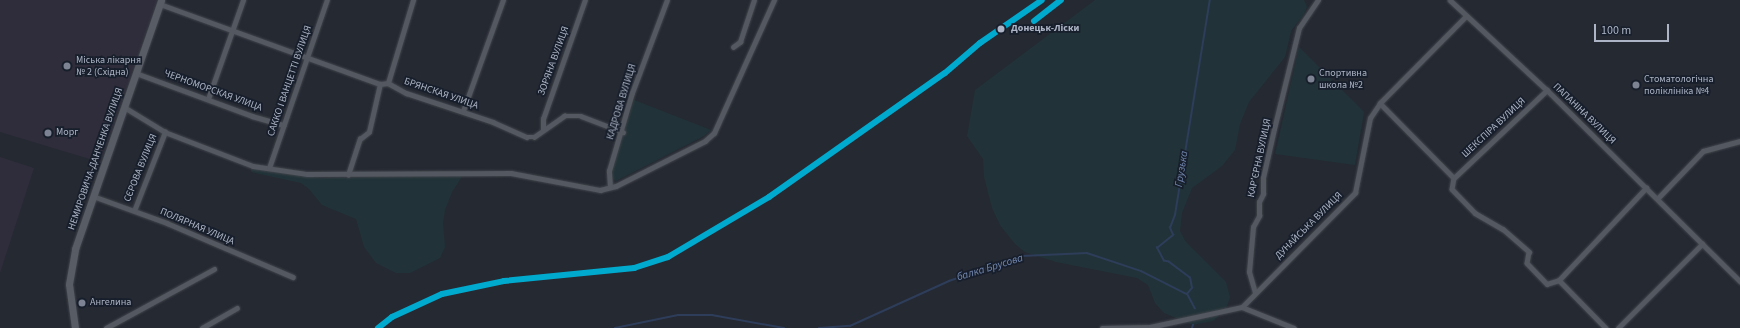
<!DOCTYPE html>
<meta charset="utf-8">
<style>
body{margin:0}
#map{position:relative;width:1740px;height:328px;overflow:hidden;background:#252932;font-family:"Source Sans 3",sans-serif}
div>[style]{position:absolute}
[style*='--x']{left:calc(var(--x)*1px);top:calc(var(--y)*1px);width:calc(var(--w)*1px);rotate:calc(var(--a)*1deg)}
.medical>*{inset:0;background:#2f2d3b}
.green>*{inset:0;background:#213338}
.stream>*{height:1.5px;margin:-0.75px;padding:0 0.75px;transform-origin:0.75px;border-radius:0.75px;background:#2e3d5a}
.roads{filter:drop-shadow(0 0 1px #40444b) drop-shadow(0 0 1px #40444b)}
.street>*{height:4.5px;margin:-2.25px;padding:0 2.25px;transform-origin:2.25px;border-radius:2.25px;background:#545860}
.secondary>*{height:7px;margin:-3.5px;padding:0 3.5px;transform-origin:3.5px;border-radius:3.5px;background:#585c65}
.rail-1>*{height:6px;margin:-3px;padding:0 3px;transform-origin:3px;border-radius:3px;background:#00a9ce}
.dots>*{width:11px;height:11px;translate:-50% -50%;box-sizing:border-box;border:2px solid #181f2c;border-radius:50%}
span{translate:-50% -50%;white-space:nowrap;text-align:center;line-height:1.15;-webkit-text-stroke:3.5px #181f2c;paint-order:stroke}
.stop-label{font-size:10px;color:#acb4c5;font-weight:700}
.left{translate:0 -50%;text-align:left}
.poi-label{font-size:10px;color:#acb4c5}
.street-label{font-size:10px;color:#acb4c5}
.water-label{font-size:11px;color:#7388b0;font-style:italic}
.scale{position:absolute;left:1594px;top:24px;width:75px;height:18px;box-sizing:border-box;border:2px solid #acb4c5;border-top:0;padding-left:5px;font-size:12px;line-height:14px;white-space:nowrap;color:#acb4c5;-webkit-text-stroke:3px #181f2c;paint-order:stroke}
</style>
<div id="map">
<div class="medical">
<div style="clip-path:polygon(0 0,157px 0,101px 159px,93px 160px,0 132px)"></div>
<div style="clip-path:polygon(0 157px,34px 168px,0 273px)"></div>
</div>
<div class="green">
<div style="clip-path:polygon(1095px 0,1304px 0,1307px 7px,1304px 14px,1291px 31px,1285px 57px,1249px 102px,1240px 124px,1235px 150px,1222px 166px,1192px 188px,1182px 213px,1180px 231px,1186px 242px,1226px 282px,1230px 297px,1226px 309px,1213px 321px,1193px 325px,1164px 313px,1155px 303px,1148px 285px,1137px 278px,1056px 262px,1025px 252px,1015px 244px,1000px 225px,992px 208px,984px 177px,983px 159px,967px 136px,975px 90px)"></div>
<div style="clip-path:polygon(1299px 47px,1364px 112px,1355px 165px,1275px 154px)"></div>
<div style="clip-path:polygon(634px 100px,711px 130px,704px 136px,616px 181px,611px 177px,611px 171px)"></div>
<div style="clip-path:polygon(251px 168px,323px 178px,463px 175px,452px 192px,445px 210px,443px 223px,445px 247px,440px 258px,410px 273px,396px 273px,376px 263px,364px 247px,356px 219px,322px 205px,309px 189px,301px 183px,251px 172px)"></div>
</div>
<div class="stream">
<div style="--x:1195;--y:309;--w:17;--a:-118"></div>
<div style="--x:1187;--y:294;--w:8;--a:-50"></div>
<div style="--x:1192;--y:288;--w:10;--a:-101"></div>
<div style="--x:1190;--y:278;--w:26;--a:-143"></div>
<div style="--x:1169;--y:262;--w:5;--a:-169"></div>
<div style="--x:1164;--y:261;--w:15;--a:-118"></div>
<div style="--x:1157;--y:248;--w:21;--a:-39"></div>
<div style="--x:1173;--y:235;--w:8;--a:-113"></div>
<div style="--x:1170;--y:228;--w:14;--a:-69"></div>
<div style="--x:1175;--y:215;--w:218;--a:-80.8"></div>
<div style="--x:615;--y:328;--w:64;--a:-11.7"></div>
<div style="--x:678;--y:315;--w:34;--a:0"></div>
<div style="--x:712;--y:315;--w:73;--a:10.2"></div>
<div style="--x:819;--y:328;--w:31;--a:-4"></div>
<div style="--x:850;--y:326;--w:109;--a:-24.4"></div>
<div style="--x:949;--y:281;--w:77;--a:-18.9"></div>
<div style="--x:1022;--y:256;--w:65;--a:-2.6"></div>
<div style="--x:1087;--y:253;--w:57;--a:18.4"></div>
<div style="--x:1141;--y:271;--w:51;--a:26.6"></div>
<div style="--x:1192;--y:328;--w:3;--a:-72"></div>
</div>
<div class="roads">
<div class="street">
<div style="--x:1450;--y:0;--w:132;--a:42.9"></div>
<div style="--x:1547;--y:90;--w:272;--a:44.7"></div>
<div style="--x:160;--y:4;--w:234;--a:20"></div>
<div style="--x:380;--y:84;--w:8;--a:-7"></div>
<div style="--x:388;--y:83;--w:21;--a:29"></div>
<div style="--x:406;--y:93;--w:92;--a:18.4"></div>
<div style="--x:493;--y:122;--w:37;--a:24"></div>
<div style="--x:527;--y:137;--w:7;--a:0"></div>
<div style="--x:534;--y:137;--w:37;--a:-35"></div>
<div style="--x:564;--y:116;--w:17;--a:0"></div>
<div style="--x:581;--y:116;--w:45;--a:20.9"></div>
<div style="--x:733;--y:47;--w:9;--a:-36"></div>
<div style="--x:740;--y:42;--w:44;--a:-71.6"></div>
<div style="--x:136;--y:73;--w:124;--a:20.3"></div>
<div style="--x:252;--y:116;--w:33;--a:16"></div>
<div style="--x:388;--y:83;--w:87;--a:-73.2"></div>
<div style="--x:208;--y:99;--w:105;--a:-70.5"></div>
<div style="--x:1380;--y:103;--w:105;--a:45.4"></div>
<div style="--x:124;--y:107;--w:48;--a:31.4"></div>
<div style="--x:165;--y:132;--w:94;--a:21.1"></div>
<div style="--x:253;--y:166;--w:55;--a:8.4"></div>
<div style="--x:307;--y:174;--w:204;--a:-0.3"></div>
<div style="--x:511;--y:173;--w:91;--a:10.8"></div>
<div style="--x:600;--y:190;--w:16;--a:-14"></div>
<div style="--x:616;--y:186;--w:100;--a:-26.8"></div>
<div style="--x:705;--y:141;--w:12;--a:-42"></div>
<div style="--x:714;--y:133;--w:146;--a:-65.7"></div>
<div style="--x:463;--y:111;--w:118;--a:-70.2"></div>
<div style="--x:543;--y:129;--w:10;--a:-90"></div>
<div style="--x:543;--y:119;--w:126;--a:-70.6"></div>
<div style="--x:269;--y:168;--w:178;--a:-71"></div>
<div style="--x:348;--y:175;--w:38;--a:-72"></div>
<div style="--x:360;--y:139;--w:11;--a:-38"></div>
<div style="--x:369;--y:132;--w:49;--a:-77.1"></div>
<div style="--x:1454;--y:178;--w:11;--a:100"></div>
<div style="--x:1452;--y:189;--w:33;--a:46"></div>
<div style="--x:1475;--y:213;--w:32;--a:30"></div>
<div style="--x:1503;--y:229;--w:35;--a:41"></div>
<div style="--x:1529;--y:252;--w:11;--a:100"></div>
<div style="--x:1527;--y:263;--w:29;--a:46"></div>
<div style="--x:1547;--y:284;--w:13;--a:-18"></div>
<div style="--x:1559;--y:280;--w:127;--a:-46.6"></div>
<div style="--x:1454;--y:178;--w:128;--a:-43.4"></div>
<div style="--x:610;--y:187;--w:16;--a:-94"></div>
<div style="--x:609;--y:171;--w:81;--a:-73.6"></div>
<div style="--x:632;--y:93;--w:99;--a:-69.4"></div>
<div style="--x:93;--y:196;--w:79;--a:20"></div>
<div style="--x:167;--y:223;--w:137;--a:23.2"></div>
<div style="--x:1657;--y:199;--w:66;--a:-46.2"></div>
<div style="--x:1703;--y:151;--w:38;--a:-15"></div>
<div style="--x:134;--y:211;--w:85;--a:-68.6"></div>
<div style="--x:1559;--y:280;--w:67;--a:45.6"></div>
<div style="--x:1255;--y:293;--w:22;--a:-106"></div>
<div style="--x:1249;--y:272;--w:45;--a:-84.9"></div>
<div style="--x:1253;--y:227;--w:13;--a:-61"></div>
<div style="--x:1259;--y:216;--w:14;--a:-90"></div>
<div style="--x:1259;--y:202;--w:9;--a:-63"></div>
<div style="--x:1263;--y:194;--w:16;--a:-90"></div>
<div style="--x:1263;--y:178;--w:50;--a:-77.3"></div>
<div style="--x:1274;--y:129;--w:104;--a:-76.1"></div>
<div style="--x:1299;--y:28;--w:34;--a:-56"></div>
<div style="--x:1242;--y:307;--w:161;--a:-45.3"></div>
<div style="--x:1355;--y:193;--w:76;--a:-78.7"></div>
<div style="--x:1370;--y:118;--w:18;--a:-56"></div>
<div style="--x:1380;--y:103;--w:122;--a:-45.3"></div>
<div style="--x:1242;--y:307;--w:56;--a:22"></div>
<div style="--x:106;--y:328;--w:123;--a:-28.6"></div>
<div style="--x:202;--y:328;--w:40;--a:-29.7"></div>
<div style="--x:1102;--y:328;--w:48;--a:-1.2"></div>
<div style="--x:1150;--y:327;--w:94;--a:-12.3"></div>
<div style="--x:1618;--y:328;--w:119;--a:-45"></div>
</div>
<div class="secondary">
<div style="--x:75;--y:328;--w:44;--a:-97.8"></div>
<div style="--x:69;--y:284;--w:36;--a:-80"></div>
<div style="--x:75;--y:249;--w:263;--a:-70.9"></div>
</div>
</div>
<div class="rail-1">
<div style="--x:1034;--y:21;--w:34;--a:-38"></div>
<div style="--x:378;--y:328;--w:18;--a:-38"></div>
<div style="--x:392;--y:317;--w:55;--a:-24.7"></div>
<div style="--x:442;--y:294;--w:63;--a:-11.8"></div>
<div style="--x:504;--y:281;--w:131;--a:-5.7"></div>
<div style="--x:634;--y:268;--w:36;--a:-18"></div>
<div style="--x:668;--y:257;--w:117;--a:-30.7"></div>
<div style="--x:769;--y:197;--w:215;--a:-35.2"></div>
<div style="--x:945;--y:73;--w:46;--a:-40.6"></div>
<div style="--x:980;--y:43;--w:75;--a:-34.7"></div>
</div>
<div class="dots">
<div style="left:1001px;top:29px;background:#acb4c5"></div>
<div style="left:67px;top:66px;background:#7d8392"></div>
<div style="left:1311px;top:79px;background:#7d8392"></div>
<div style="left:1636px;top:85px;background:#7d8392"></div>
<div style="left:48px;top:133px;background:#7d8392"></div>
<div style="left:82px;top:303px;background:#7d8392"></div>
</div>
<div class="stop-label">
<span class="left" style="left:1011px;top:29px">Донецьк-Ліски</span>
</div>
<div class="poi-label">
<span class="left" style="left:76px;top:66px">Міська лікарня<br>№ 2 (Східна)</span>
<span class="left" style="left:1319px;top:79px">Спортивна<br>школа №2</span>
<span class="left" style="left:1644px;top:85px">Стоматологічна<br>поліклініка №4</span>
<span class="left" style="left:56px;top:133px">Морг</span>
<span class="left" style="left:90px;top:303px">Ангелина</span>
</div>
<div class="street-label">
<span style="left:554px;top:61px;rotate:-70deg">ЗОРЯНА ВУЛИЦЯ</span>
<span style="left:290px;top:81px;rotate:-71deg">САККО І ВАНЦЕТТІ ВУЛИЦЯ</span>
<span style="left:213px;top:91px;rotate:20deg">ЧЕРНОМОРСКАЯ УЛИЦА</span>
<span style="left:441px;top:94px;rotate:19deg">БРЯНСКАЯ УЛИЦА</span>
<span style="left:622px;top:102px;rotate:-73deg">КАДРОВА ВУЛИЦЯ</span>
<span style="left:1584px;top:114px;rotate:44deg">ПАПАНІНА ВУЛИЦЯ</span>
<span style="left:1494px;top:128px;rotate:-43deg">ШЕКСПІРА ВУЛИЦЯ</span>
<span style="left:1260px;top:158px;rotate:-78deg">КАР’ЄРНА ВУЛИЦЯ</span>
<span style="left:96px;top:159px;rotate:-71deg">НЕМИРОВИЧА-ДАНЧЕНКА ВУЛИЦЯ</span>
<span style="left:141px;top:168px;rotate:-68deg">СЄРОВА ВУЛИЦЯ</span>
<span style="left:1309px;top:226px;rotate:-45deg">ДУНАЙСЬКА ВУЛИЦЯ</span>
<span style="left:197px;top:227px;rotate:23deg">ПОЛЯРНАЯ УЛИЦА</span>
</div>
<div class="water-label">
<span style="left:1182px;top:169px;rotate:-81deg">Грузька</span>
<span style="left:990px;top:268px;rotate:-17deg">балка Брусова</span>
</div>
<div class="scale">100 m</div>
</div>
